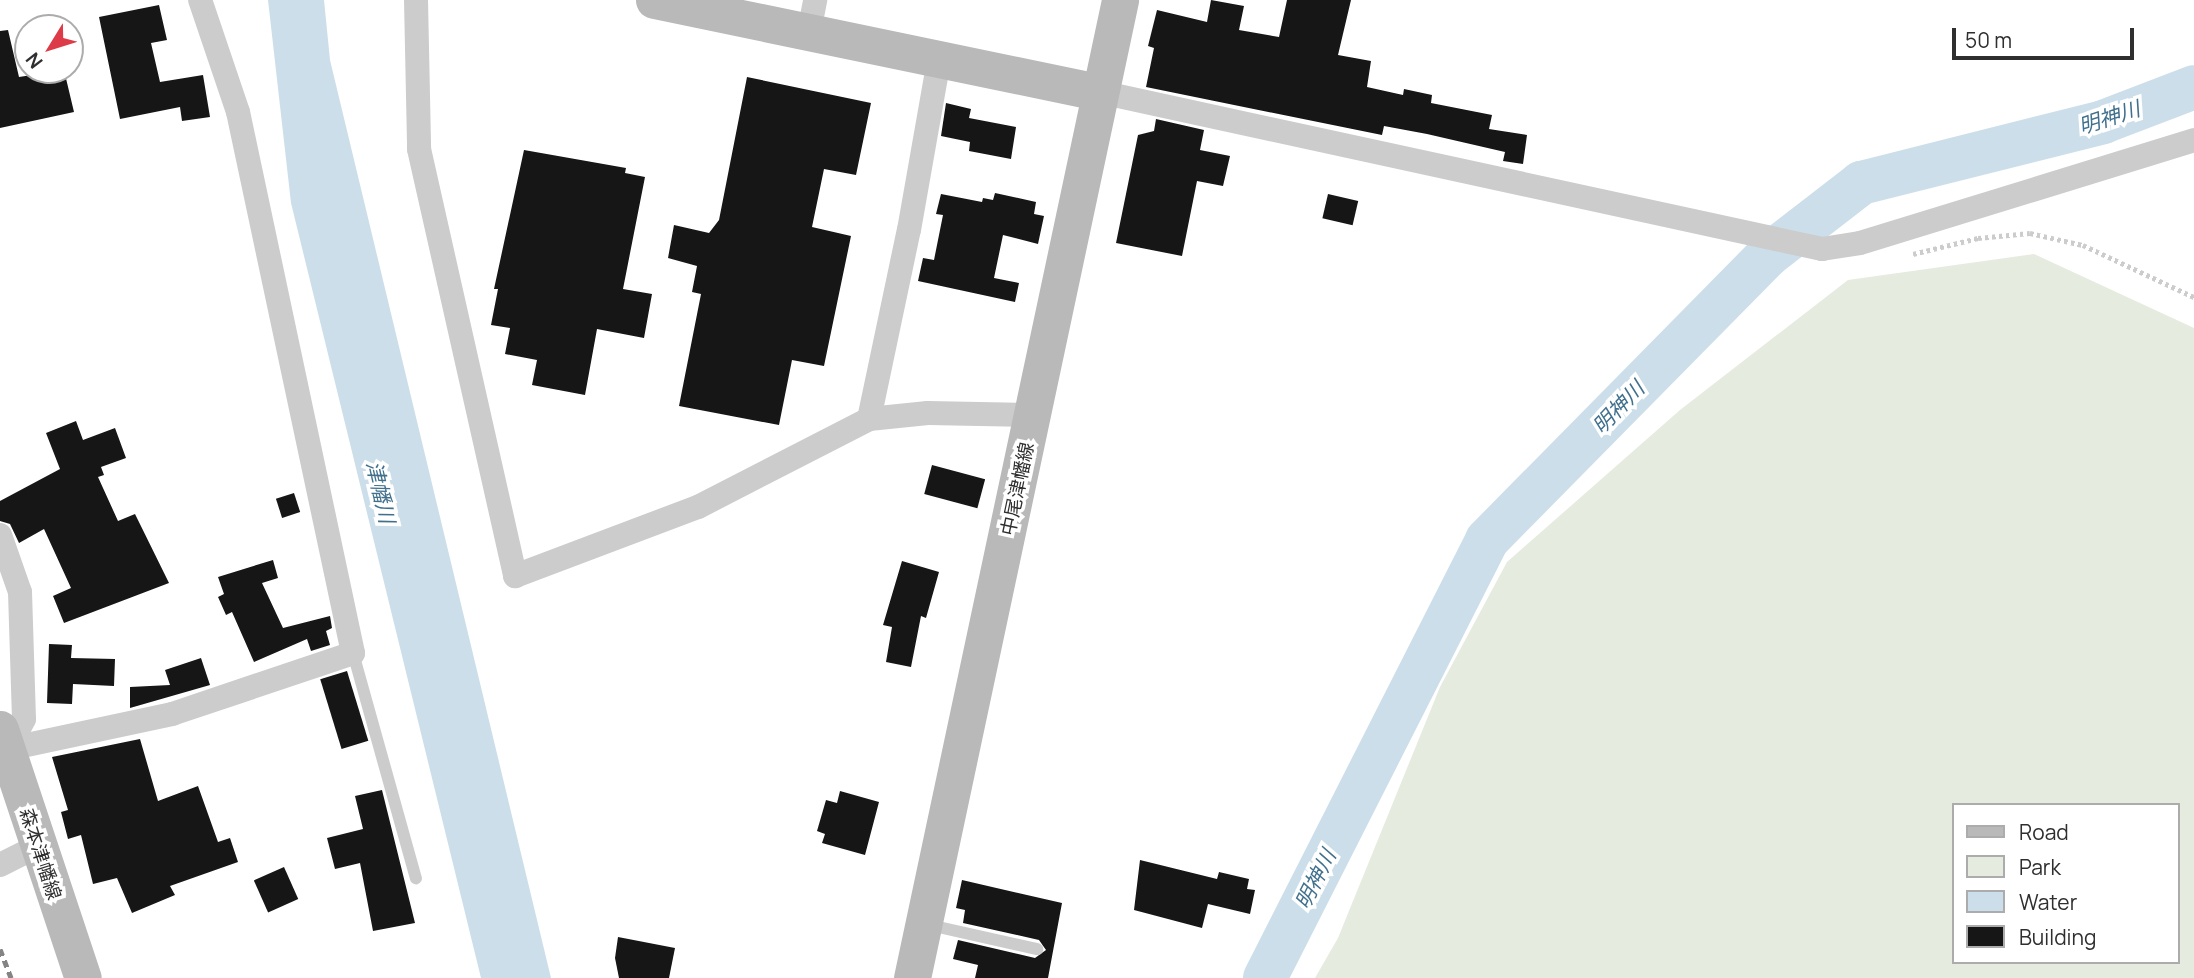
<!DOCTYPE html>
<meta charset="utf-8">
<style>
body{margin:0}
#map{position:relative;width:2194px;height:978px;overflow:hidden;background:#fff;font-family:Manrope,"Noto Sans JP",sans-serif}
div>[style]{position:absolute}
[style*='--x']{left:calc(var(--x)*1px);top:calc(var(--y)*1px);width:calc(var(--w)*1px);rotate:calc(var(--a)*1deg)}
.green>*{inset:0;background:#e5ebde}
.water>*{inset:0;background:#cbdeea}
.river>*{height:44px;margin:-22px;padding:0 22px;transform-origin:22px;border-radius:22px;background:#cbdeea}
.building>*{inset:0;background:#161616;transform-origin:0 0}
.path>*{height:4.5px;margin-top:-2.25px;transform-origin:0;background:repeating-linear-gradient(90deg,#ccc 0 3.5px,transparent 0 7px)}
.lane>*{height:12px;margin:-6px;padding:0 6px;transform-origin:6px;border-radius:6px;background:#ccc}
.street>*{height:24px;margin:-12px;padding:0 12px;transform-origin:12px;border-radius:12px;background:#ccc}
.secondary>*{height:37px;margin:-18.5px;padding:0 18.5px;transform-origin:18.5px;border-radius:18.5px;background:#b9b9b9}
.rail>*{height:5px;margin-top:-2.5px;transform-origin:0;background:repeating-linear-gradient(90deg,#848484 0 7px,transparent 0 12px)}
span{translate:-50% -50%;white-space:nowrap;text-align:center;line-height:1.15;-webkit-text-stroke:7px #fff;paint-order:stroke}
.street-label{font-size:19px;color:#2f2f2f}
.water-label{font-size:21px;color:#41708d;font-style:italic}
.legend{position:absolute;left:1952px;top:803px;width:228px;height:161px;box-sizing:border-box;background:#fff;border:2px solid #acacac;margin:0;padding:9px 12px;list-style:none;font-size:21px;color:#2f2f2f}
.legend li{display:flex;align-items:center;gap:14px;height:35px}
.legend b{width:35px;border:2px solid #acacac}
.north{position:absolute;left:14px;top:14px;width:70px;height:70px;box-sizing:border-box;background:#fff;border:2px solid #acacac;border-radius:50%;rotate:232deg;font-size:19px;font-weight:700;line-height:28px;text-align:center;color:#2f2f2f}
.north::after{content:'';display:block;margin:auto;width:24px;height:32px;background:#dc3b47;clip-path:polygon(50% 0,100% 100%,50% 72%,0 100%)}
.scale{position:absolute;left:1952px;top:28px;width:182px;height:32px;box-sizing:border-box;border:4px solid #2f2f2f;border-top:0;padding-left:9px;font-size:21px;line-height:24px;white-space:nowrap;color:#2f2f2f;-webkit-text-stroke:5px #fff;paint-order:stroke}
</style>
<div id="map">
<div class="green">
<div style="clip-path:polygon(evenodd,2034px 254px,2194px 328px,2194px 978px,1315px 978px,1338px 938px,1440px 687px,1507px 562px,1680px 410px,1848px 280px,2034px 254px,1954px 805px,2178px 805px,2178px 962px,1954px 962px,1954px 805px)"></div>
</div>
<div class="water">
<div style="clip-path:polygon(268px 0,324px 0,330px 60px,551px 978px,481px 978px,291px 203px)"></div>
</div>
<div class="river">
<div style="--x:1265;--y:978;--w:491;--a:-63.1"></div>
<div style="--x:1487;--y:540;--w:400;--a:-45.4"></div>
<div style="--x:1768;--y:255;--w:118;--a:-37.7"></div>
<div style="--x:1861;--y:183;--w:250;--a:-14.1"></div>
<div style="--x:2103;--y:122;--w:97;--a:-21"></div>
</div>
<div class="building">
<div style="clip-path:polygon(1211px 0,1244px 6px,1239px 30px,1279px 37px,1287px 0,1351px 0,1338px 55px,1371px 61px,1367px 87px,1403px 95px,1404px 89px,1432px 95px,1431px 103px,1492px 115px,1489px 129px,1527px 135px,1523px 164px,1503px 161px,1505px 152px,1427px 134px,1384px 126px,1382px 135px,1146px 87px,1154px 48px,1148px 46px,1157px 10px,1207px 22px)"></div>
<div style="clip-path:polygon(159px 5px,167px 40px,151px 43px,160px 82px,203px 75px,210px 117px,182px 121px,180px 107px,120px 119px,99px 17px)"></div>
<div style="clip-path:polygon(8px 30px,19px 77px,64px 70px,74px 112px,0 128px,0 31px)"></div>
<div style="clip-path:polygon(747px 77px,871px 103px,856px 175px,824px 169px,812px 227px,851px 236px,824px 366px,792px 360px,779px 425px,679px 406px,701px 294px,692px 292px,697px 266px,668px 258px,674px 225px,709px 233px,719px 220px)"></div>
<div style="clip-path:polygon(946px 103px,971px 109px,969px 118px,1016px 127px,1011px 159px,969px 151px,970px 142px,941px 136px)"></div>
<div style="clip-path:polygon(1156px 119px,1204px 130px,1200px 150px,1230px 156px,1223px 186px,1197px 181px,1182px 256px,1116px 243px,1138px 135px,1154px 131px)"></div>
<div style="clip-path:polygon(524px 150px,626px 168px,625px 173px,645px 177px,623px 289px,652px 294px,644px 338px,597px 329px,585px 395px,532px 385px,537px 360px,505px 354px,510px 328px,491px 325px,498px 289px,494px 289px)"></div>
<div style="clip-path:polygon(995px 193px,1036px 202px,1034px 214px,1044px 216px,1038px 244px,1003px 235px,994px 278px,1019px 283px,1015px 302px,918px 281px,923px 258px,934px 260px,943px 215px,936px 214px,941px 194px,982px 202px,983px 198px,993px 200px)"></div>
<div style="left:1328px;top:194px;width:31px;height:25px;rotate:13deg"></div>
<div style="clip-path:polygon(76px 421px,83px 440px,115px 428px,126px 458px,101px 467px,104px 475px,98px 477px,118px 521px,135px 514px,169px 583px,64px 623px,53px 596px,71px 588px,44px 529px,19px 543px,10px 524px,0 521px,0 501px,60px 469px,46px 433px)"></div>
<div style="left:932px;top:465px;width:55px;height:30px;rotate:15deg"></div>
<div style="left:294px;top:493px;width:20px;height:19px;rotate:72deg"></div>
<div style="clip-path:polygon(273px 560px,278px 578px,262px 583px,283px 628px,330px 616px,332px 628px,326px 631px,330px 645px,311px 651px,307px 639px,254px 662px,232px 612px,226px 615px,218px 597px,224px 594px,218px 577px)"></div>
<div style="clip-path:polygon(902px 561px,939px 572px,926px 618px,921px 616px,911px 667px,886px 662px,892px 627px,883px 625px)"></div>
<div style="clip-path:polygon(49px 644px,72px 645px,71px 658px,115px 659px,114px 686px,73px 684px,72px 704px,47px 703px)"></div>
<div style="clip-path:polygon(201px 658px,210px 685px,130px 708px,130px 687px,170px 685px,165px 670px)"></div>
<div style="left:347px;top:671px;width:73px;height:28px;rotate:73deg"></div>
<div style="clip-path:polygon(140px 739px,158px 801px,198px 786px,218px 842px,230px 838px,238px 862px,170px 886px,175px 895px,132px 913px,117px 878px,93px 884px,81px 835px,68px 839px,61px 812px,68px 810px,52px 757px)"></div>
<div style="clip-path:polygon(382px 790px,415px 923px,373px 931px,360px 863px,335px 869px,327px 838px,363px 829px,355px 796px)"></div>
<div style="clip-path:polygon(840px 791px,879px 802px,865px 855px,822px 843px,825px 834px,817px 831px,826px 800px,837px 803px)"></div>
<div style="clip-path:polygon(1140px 860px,1217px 879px,1219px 872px,1249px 879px,1247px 889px,1255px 890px,1250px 914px,1208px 904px,1202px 928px,1134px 910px)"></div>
<div style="left:284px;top:867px;width:35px;height:33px;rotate:66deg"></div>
<div style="clip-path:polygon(962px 880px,1062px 903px,1048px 978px,975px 978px,978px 965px,953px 959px,958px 940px,1035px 958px,1046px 950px,1039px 940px,963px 923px,965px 910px,956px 908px)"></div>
<div style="clip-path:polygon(618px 937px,675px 948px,669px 978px,619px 978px,615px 958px)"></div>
</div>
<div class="path">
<div style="--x:1913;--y:254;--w:67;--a:-13.8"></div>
<div style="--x:1978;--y:238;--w:52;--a:-5.5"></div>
<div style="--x:2030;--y:233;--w:54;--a:12.8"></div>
<div style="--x:2083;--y:245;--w:123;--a:25.1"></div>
</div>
<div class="lane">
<div style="--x:353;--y:653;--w:234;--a:74.4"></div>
<div style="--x:925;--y:924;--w:115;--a:12.6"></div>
</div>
<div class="street">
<div style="--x:416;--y:0;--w:149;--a:88.8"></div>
<div style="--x:419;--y:149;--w:438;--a:77.3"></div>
<div style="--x:515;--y:576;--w:196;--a:-20.7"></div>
<div style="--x:698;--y:507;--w:192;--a:-27.2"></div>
<div style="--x:869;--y:419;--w:59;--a:-5.8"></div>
<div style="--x:928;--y:413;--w:106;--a:1.1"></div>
<div style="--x:809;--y:32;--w:33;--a:-79"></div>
<div style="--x:1100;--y:92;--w:739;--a:12.27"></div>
<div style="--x:1822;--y:249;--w:38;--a:-9"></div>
<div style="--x:1860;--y:243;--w:350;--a:-17.1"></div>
<div style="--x:869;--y:419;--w:193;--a:-78.1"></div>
<div style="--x:909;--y:230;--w:174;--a:-80"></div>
<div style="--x:0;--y:535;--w:60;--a:70.7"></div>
<div style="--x:20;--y:592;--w:127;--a:88.2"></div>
<div style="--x:24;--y:719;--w:34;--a:118"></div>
<div style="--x:8;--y:749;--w:168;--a:-12"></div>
<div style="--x:172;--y:714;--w:191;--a:-18.6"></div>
<div style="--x:353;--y:653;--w:553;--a:-102"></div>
<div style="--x:238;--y:112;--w:118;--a:-108.7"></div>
<div style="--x:0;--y:865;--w:40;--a:-26.6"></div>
</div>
<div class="secondary">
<div style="--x:654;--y:0;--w:455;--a:11.7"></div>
<div style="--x:0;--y:729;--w:262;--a:71.6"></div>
<div style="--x:912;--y:978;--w:1000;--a:-77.99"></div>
</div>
<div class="rail">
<div style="--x:0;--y:949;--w:31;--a:69"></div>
</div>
<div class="street-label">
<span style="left:1018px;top:489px;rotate:-78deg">中尾津幡線</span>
<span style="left:40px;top:854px;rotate:72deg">森本津幡線</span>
</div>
<div class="water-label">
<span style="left:2109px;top:117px;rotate:-18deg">明神川</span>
<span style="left:1618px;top:407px;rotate:-46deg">明神川</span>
<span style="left:381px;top:492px;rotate:77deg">津幡川</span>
<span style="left:1315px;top:879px;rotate:-63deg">明神川</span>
</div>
<ul class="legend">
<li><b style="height:9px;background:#b9b9b9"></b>Road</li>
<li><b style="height:19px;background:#e5ebde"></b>Park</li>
<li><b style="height:19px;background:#cbdeea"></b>Water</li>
<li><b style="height:19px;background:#161616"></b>Building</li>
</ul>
<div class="north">N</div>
<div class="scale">50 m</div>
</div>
